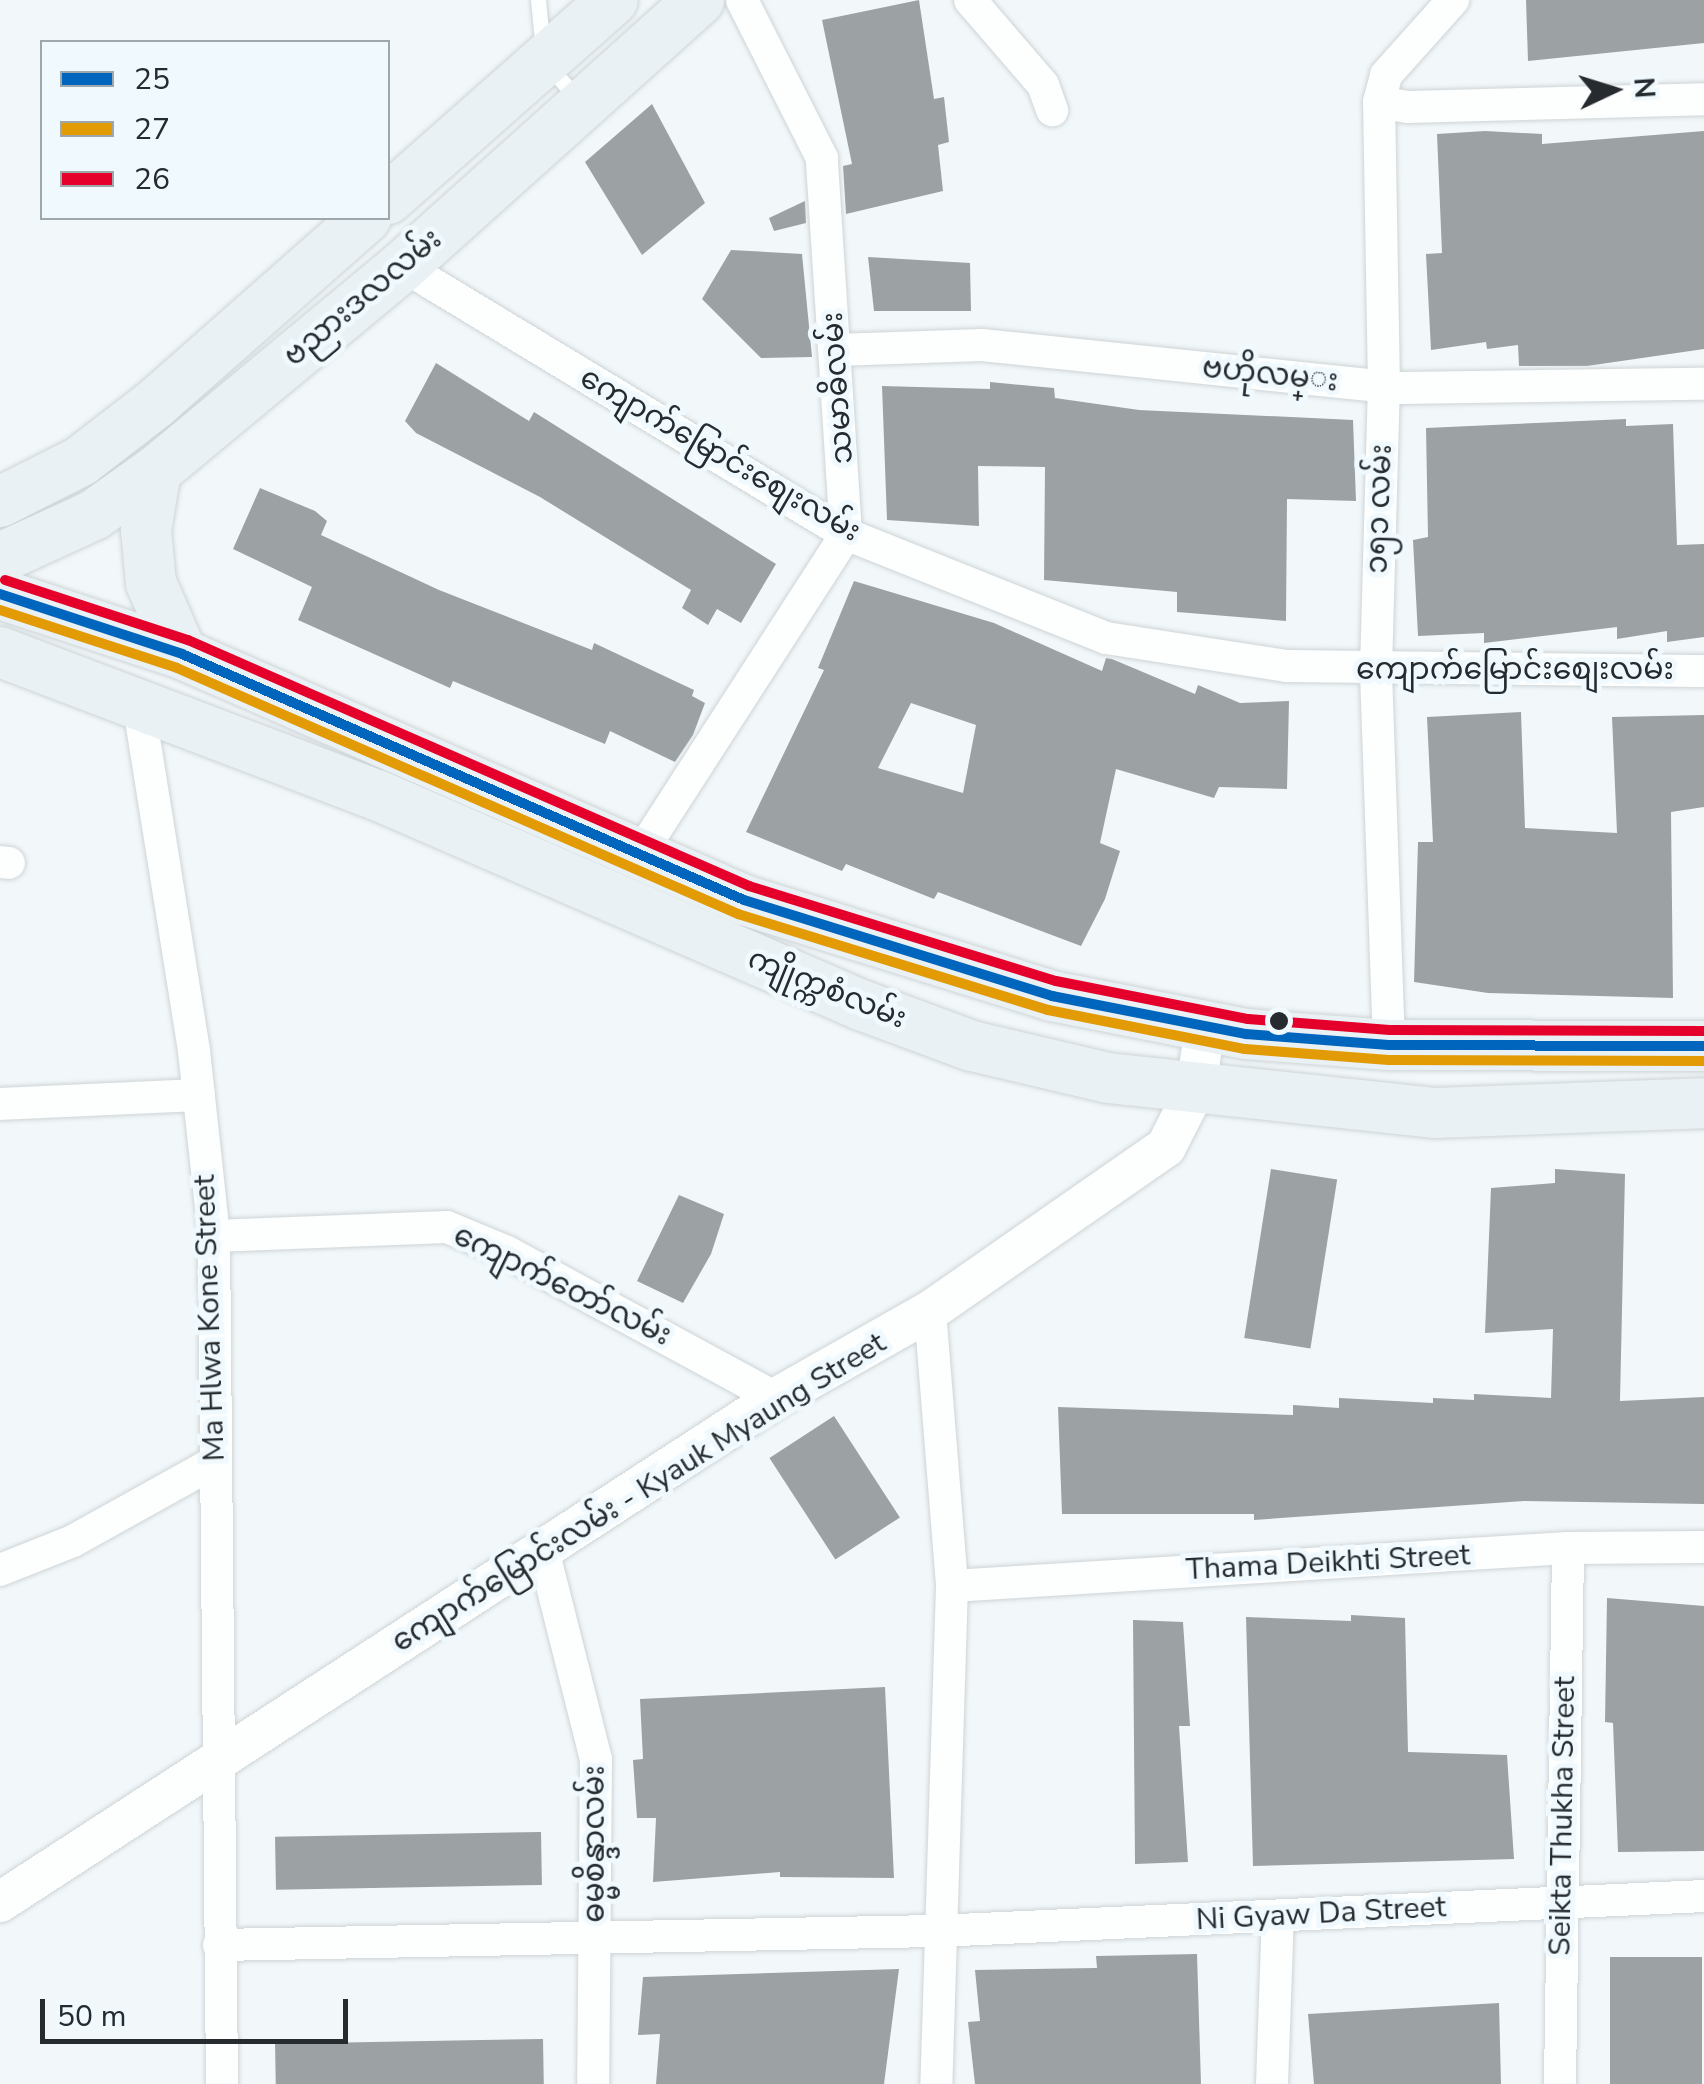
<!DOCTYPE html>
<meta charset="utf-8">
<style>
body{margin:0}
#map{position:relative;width:1704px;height:2084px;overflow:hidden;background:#f2f8fa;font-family:"Nunito Sans","Noto Sans Myanmar",sans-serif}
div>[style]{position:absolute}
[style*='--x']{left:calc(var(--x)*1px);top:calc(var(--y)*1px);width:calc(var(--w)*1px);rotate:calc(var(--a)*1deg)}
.building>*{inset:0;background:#9ca2a4;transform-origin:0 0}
.roads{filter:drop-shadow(0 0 2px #ced4d6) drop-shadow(0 0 2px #ced4d6)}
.service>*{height:15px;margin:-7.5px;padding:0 7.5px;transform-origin:7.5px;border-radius:7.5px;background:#fdfefe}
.minor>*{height:32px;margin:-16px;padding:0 16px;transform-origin:16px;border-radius:16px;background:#fdfefe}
.tertiary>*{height:40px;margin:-20px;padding:0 20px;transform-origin:20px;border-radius:20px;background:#fdfefe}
.primary>*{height:50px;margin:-25px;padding:0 25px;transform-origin:25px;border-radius:25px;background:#eaf1f4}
.bus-1>*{height:10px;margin:-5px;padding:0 5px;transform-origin:5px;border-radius:5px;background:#0065bd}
.bus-2>*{height:10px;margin:-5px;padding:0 5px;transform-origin:5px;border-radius:5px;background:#e29a05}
.bus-3>*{height:10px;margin:-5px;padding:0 5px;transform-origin:5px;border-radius:5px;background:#e4002b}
.dots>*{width:28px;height:28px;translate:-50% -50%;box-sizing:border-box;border:5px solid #eff9fe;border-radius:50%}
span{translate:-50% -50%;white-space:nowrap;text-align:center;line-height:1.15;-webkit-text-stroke:10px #eff9fe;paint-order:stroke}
.street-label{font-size:30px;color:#252b2e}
.legend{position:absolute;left:40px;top:40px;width:350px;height:180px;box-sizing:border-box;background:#eff9fe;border:2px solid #9ea7ab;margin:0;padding:12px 18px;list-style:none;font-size:30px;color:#252b2e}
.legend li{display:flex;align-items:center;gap:20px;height:50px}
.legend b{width:50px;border:2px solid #9ea7ab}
.north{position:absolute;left:1564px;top:40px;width:100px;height:100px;-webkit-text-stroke:8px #eff9fe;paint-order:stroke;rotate:86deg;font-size:28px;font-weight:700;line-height:40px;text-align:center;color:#252b2e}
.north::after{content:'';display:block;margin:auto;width:35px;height:45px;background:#252b2e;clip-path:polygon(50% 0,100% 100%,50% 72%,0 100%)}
.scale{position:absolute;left:40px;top:1999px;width:308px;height:45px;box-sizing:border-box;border:5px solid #252b2e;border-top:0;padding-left:12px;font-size:30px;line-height:35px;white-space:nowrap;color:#252b2e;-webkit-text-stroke:8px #eff9fe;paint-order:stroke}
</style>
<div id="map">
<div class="building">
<div style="clip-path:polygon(919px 0,934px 99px,944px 97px,949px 142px,938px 145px,943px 191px,846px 214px,843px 166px,852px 164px,822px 20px)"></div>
<div style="clip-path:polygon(1526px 0,1704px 0,1704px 43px,1528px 61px)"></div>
<div style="clip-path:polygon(652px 104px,705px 203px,642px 255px,585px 162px)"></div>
<div style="clip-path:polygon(1485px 131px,1542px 134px,1542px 144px,1704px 131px,1704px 349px,1587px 366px,1519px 366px,1518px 345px,1487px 349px,1486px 342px,1431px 350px,1426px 254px,1442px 253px,1437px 134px)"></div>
<div style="clip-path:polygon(805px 201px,806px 223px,774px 231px,769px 218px)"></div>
<div style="clip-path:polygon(731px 250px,802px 254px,812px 357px,761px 358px,702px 299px)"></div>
<div style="clip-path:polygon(868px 257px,970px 263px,971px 311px,874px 311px)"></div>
<div style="clip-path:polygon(436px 363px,529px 421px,534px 412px,776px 564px,741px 623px,717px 609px,708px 625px,682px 608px,691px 590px,540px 497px,416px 433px,405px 421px)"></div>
<div style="clip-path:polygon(990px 382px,1054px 388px,1055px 398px,1139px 410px,1353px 420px,1356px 501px,1287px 499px,1286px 621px,1177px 612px,1177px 592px,1044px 580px,1045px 467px,978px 466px,979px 526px,887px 520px,882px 386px,990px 389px)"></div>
<div style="clip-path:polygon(1626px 419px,1626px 426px,1673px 424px,1677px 545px,1704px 544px,1704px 637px,1667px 642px,1667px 631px,1617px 639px,1617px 627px,1484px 643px,1484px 633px,1418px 636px,1413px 540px,1428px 537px,1426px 428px)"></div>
<div style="clip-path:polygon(260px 488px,315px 511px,327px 521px,321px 535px,439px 590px,592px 650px,594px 643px,694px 690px,692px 696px,705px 703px,693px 735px,675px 762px,610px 731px,605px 744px,453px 681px,450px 688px,298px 620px,312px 587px,233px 549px)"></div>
<div style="clip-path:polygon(evenodd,854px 581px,994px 623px,1102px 671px,1106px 658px,1112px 659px,1195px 694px,1198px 685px,1240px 703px,1289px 701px,1287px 789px,1219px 787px,1214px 798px,1116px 769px,1100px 843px,1120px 851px,1105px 899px,1081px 946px,938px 892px,934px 899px,846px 864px,842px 871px,746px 832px,824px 670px,818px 668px,854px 581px,911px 703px,976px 725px,963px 793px,878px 768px,911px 703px)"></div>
<div style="clip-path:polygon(1521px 712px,1525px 828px,1617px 833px,1612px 717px,1704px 715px,1704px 807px,1671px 812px,1673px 998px,1488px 993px,1414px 982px,1418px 842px,1433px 842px,1427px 717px)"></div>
<div style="left:1271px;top:1169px;width:67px;height:171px;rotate:9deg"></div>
<div style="clip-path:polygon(1555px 1169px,1625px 1174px,1620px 1401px,1704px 1397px,1704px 1504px,1524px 1501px,1254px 1520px,1254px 1514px,1062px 1514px,1058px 1407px,1293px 1415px,1293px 1405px,1339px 1408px,1339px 1398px,1433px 1403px,1433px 1398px,1474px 1400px,1474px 1394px,1551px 1398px,1553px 1329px,1485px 1333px,1491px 1188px,1555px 1183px)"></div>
<div style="clip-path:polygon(679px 1195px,724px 1214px,711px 1254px,683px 1303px,637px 1281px)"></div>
<div style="left:834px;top:1416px;width:121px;height:77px;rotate:57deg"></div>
<div style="clip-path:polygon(1607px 1598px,1704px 1606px,1704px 1851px,1618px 1852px,1613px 1723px,1605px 1722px)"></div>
<div style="clip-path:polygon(1351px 1615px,1405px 1618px,1408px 1752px,1507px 1755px,1514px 1859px,1253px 1866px,1246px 1617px,1351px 1621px)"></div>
<div style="clip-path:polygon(1133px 1620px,1183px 1622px,1190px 1726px,1179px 1726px,1188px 1862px,1135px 1864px)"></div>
<div style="clip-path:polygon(885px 1687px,894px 1878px,780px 1877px,780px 1872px,653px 1882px,656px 1818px,637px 1818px,633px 1760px,643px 1759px,640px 1699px)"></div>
<div style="left:541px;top:1832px;width:53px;height:266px;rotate:89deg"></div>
<div style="clip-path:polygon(1197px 1954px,1201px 2084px,975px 2084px,968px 2022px,980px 2021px,975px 1970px,1097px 1968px,1096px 1956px)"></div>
<div style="left:1702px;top:1957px;width:127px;height:92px;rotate:90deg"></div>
<div style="clip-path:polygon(899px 1969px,884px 2084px,656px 2084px,660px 2034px,638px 2035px,643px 1977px)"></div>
<div style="clip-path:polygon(1499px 2003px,1501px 2084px,1314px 2084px,1308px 2014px)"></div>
<div style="left:543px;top:2039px;width:45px;height:268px;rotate:89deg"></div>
</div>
<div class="roads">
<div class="service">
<div style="--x:538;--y:0;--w:61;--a:84.4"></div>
<div style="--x:544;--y:61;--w:50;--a:48.3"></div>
</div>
<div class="minor">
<div style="--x:970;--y:0;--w:112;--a:49.3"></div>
<div style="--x:1043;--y:85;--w:27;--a:70"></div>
<div style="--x:1379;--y:102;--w:29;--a:10"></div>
<div style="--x:1408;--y:107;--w:296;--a:-1.5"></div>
<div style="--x:403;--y:266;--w:518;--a:31.17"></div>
<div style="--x:846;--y:534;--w:280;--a:21.8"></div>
<div style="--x:1106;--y:638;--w:183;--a:8.8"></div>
<div style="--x:1287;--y:666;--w:417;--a:0.7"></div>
<div style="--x:836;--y:350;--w:146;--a:-2"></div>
<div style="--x:982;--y:345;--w:419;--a:5.9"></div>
<div style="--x:1399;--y:388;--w:305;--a:-0.8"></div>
<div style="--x:138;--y:701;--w:354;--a:80.9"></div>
<div style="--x:194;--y:1051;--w:186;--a:83.8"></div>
<div style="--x:214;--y:1236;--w:848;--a:89.46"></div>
<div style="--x:640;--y:854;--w:381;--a:-57.2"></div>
<div style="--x:846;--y:534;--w:377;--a:-93.7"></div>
<div style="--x:822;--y:158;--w:177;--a:-116.9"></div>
<div style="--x:0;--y:862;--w:9;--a:6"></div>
<div style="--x:1389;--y:1045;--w:375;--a:-92"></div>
<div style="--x:1376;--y:670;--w:283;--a:-88.4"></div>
<div style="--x:1384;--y:387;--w:285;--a:-91"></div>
<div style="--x:1379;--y:102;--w:28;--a:-75"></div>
<div style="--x:1386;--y:75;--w:101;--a:-48.2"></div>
<div style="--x:0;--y:1104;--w:199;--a:-2.6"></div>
<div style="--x:214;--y:1236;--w:233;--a:-2.2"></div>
<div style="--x:447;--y:1227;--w:65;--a:22.6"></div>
<div style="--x:507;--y:1252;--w:306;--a:28.5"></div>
<div style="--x:930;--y:1311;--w:276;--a:85.4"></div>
<div style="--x:952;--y:1586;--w:498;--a:91.8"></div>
<div style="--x:543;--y:1550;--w:216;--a:75.8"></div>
<div style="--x:596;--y:1759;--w:325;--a:90.5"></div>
<div style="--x:0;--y:1570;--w:79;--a:-21.7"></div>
<div style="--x:73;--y:1541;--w:162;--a:-29.1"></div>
<div style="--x:952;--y:1586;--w:617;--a:-3.53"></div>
<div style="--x:1568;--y:1548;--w:136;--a:-0.4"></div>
<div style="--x:219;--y:1945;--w:718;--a:-1.12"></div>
<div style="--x:937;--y:1931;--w:768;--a:-2.61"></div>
<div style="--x:1272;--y:2084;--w:168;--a:-88"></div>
<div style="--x:1560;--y:2084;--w:536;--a:-89.14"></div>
</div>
<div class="tertiary">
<div style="--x:0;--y:1902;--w:925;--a:-33"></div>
<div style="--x:776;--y:1398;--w:177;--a:-29.5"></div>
<div style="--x:930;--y:1311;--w:287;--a:-34.8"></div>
<div style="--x:1166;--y:1147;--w:66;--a:-63"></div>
<div style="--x:1196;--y:1088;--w:62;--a:-81.6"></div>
</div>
<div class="primary">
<div style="--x:388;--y:199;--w:300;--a:-41.5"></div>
<div style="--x:156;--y:471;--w:60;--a:99.6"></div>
<div style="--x:146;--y:530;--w:53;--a:84.6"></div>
<div style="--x:151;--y:583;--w:77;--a:66.4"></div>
<div style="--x:0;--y:502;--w:91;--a:-26.8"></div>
<div style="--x:81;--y:461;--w:95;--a:-37.7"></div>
<div style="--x:156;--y:403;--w:280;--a:-41.4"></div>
<div style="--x:0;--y:558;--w:103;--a:-24.6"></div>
<div style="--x:94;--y:515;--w:76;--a:-35.4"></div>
<div style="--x:156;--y:471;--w:321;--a:-39.7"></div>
<div style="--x:403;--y:266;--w:398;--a:-41.9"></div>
<div style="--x:0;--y:594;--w:192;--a:18.2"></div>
<div style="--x:182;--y:654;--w:613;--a:23.64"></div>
<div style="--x:744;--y:900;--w:323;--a:17.3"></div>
<div style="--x:1052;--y:996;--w:198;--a:11.1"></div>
<div style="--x:1246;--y:1034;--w:143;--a:4.4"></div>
<div style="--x:1389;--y:1045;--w:315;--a:0.2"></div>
<div style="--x:0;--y:652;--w:403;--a:20.8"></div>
<div style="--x:377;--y:795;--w:528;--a:23.46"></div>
<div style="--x:861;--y:1005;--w:118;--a:20.3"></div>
<div style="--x:972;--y:1046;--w:140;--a:13.2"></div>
<div style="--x:1108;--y:1078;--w:330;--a:6.1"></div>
<div style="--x:1436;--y:1113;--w:268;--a:-2.1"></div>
</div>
</div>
<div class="bus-1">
<div style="--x:0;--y:594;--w:192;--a:18.2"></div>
<div style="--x:182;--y:654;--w:613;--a:23.64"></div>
<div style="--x:744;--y:900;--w:323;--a:17.3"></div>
<div style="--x:1052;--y:996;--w:198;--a:11.1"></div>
<div style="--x:1246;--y:1034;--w:143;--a:4.4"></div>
<div style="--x:1389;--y:1045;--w:315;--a:0.2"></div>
</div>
<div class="bus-2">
<div style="--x:0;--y:610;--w:186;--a:18.1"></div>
<div style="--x:177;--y:668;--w:613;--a:23.68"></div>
<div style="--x:738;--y:914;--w:325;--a:17.2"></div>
<div style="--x:1048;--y:1010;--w:201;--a:11.2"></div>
<div style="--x:1245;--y:1049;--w:144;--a:4.4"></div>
<div style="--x:1389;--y:1060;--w:315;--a:0.2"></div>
</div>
<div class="bus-3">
<div style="--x:5;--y:580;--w:193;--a:18.2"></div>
<div style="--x:188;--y:640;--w:613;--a:23.68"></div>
<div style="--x:749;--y:886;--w:321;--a:17.2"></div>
<div style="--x:1056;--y:981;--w:196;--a:11.2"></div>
<div style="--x:1248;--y:1019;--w:142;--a:4.4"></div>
<div style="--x:1390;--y:1030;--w:314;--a:0.2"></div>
</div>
<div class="dots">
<div style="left:1279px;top:1021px;background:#252b2e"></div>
</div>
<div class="street-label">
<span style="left:363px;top:298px;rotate:-40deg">ဗညားဒလလမ်း</span>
<span style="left:1270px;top:375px;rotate:6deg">ဗဟိုလမ္း</span>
<span style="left:838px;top:388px;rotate:-94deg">သမာဓိလမ်း</span>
<span style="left:720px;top:455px;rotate:30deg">ကျောက်မြောင်းစျေးလမ်း</span>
<span style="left:1380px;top:509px;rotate:-88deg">၁၅၁ လမ်း</span>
<span style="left:1515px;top:670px">ကျောက်မြောင်းစျေးလမ်း</span>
<span style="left:827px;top:989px;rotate:22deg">ကျိုက္ကစံလမ်း</span>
<span style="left:562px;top:1286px;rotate:26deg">ကျောက်တော်လမ်း</span>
<span style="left:210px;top:1318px;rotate:-92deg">Ma Hlwa Kone Street</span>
<span style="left:639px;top:1493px;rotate:-32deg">ကျောက်မြောင်းလမ်း - Kyauk Myaung Street</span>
<span style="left:1328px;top:1563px;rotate:-3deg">Thama Deikhti Street</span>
<span style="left:1563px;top:1816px;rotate:-89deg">Seikta Thukha Street</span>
<span style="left:595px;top:1844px;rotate:-90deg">ဓမ္မစိန္ဒာလမ်း</span>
<span style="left:1321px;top:1914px;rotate:-3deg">Ni Gyaw Da Street</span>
</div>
<ul class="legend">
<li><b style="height:12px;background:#0065bd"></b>25</li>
<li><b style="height:12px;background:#e29a05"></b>27</li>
<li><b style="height:12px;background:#e4002b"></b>26</li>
</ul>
<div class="north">N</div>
<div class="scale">50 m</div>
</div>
